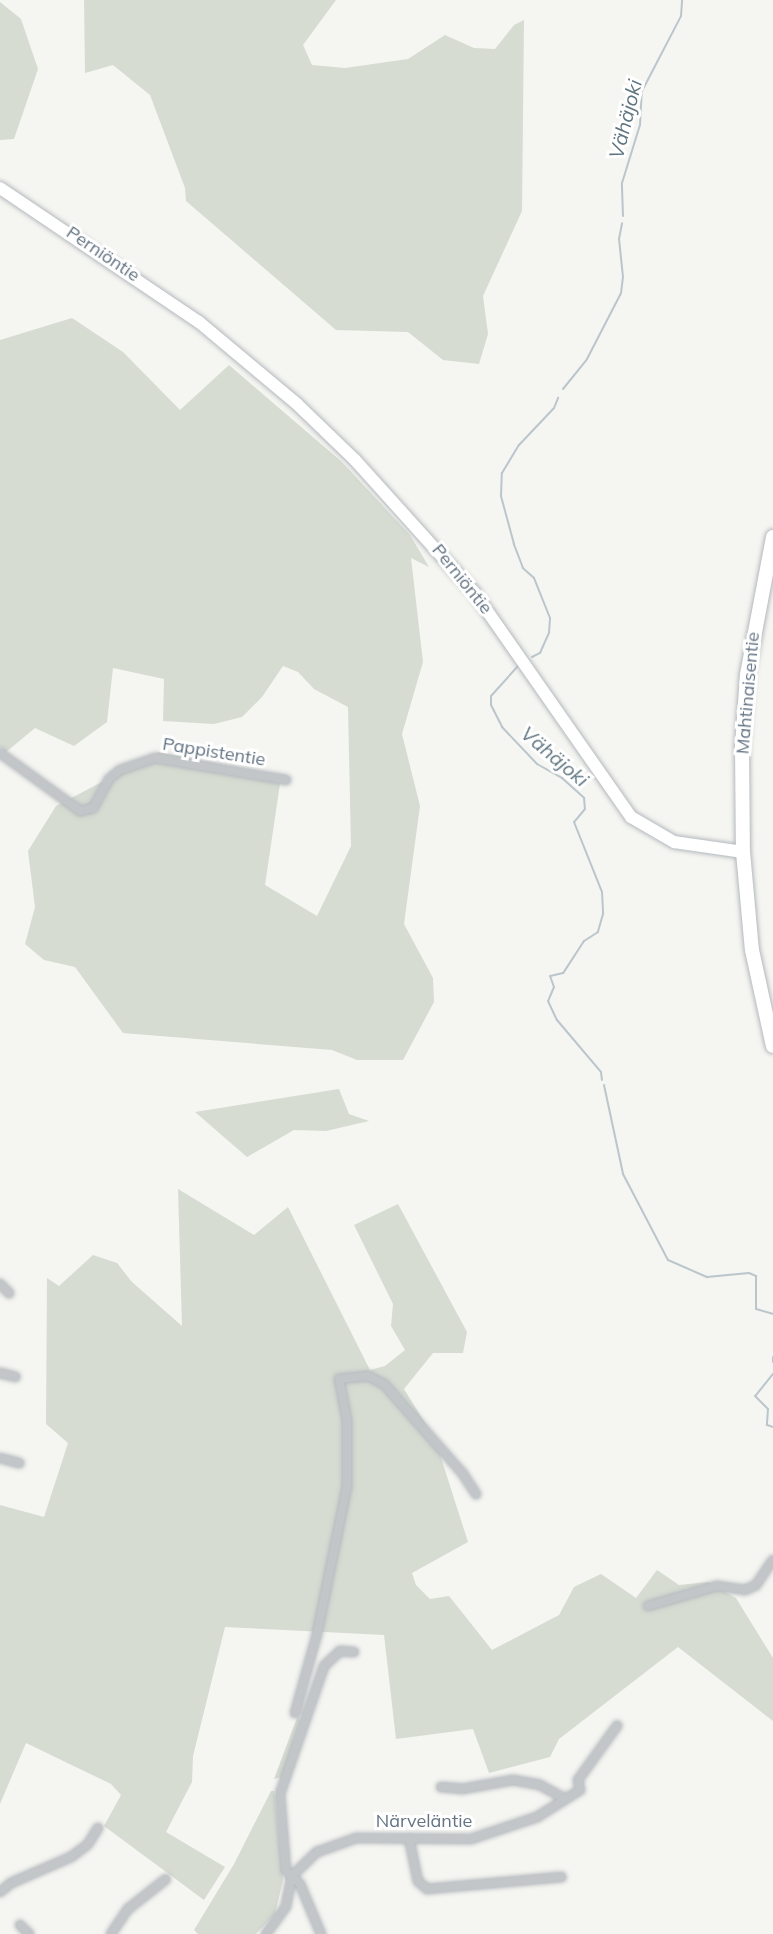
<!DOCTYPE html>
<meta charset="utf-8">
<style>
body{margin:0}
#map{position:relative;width:773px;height:1934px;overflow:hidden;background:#f5f5f1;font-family:Mulish,sans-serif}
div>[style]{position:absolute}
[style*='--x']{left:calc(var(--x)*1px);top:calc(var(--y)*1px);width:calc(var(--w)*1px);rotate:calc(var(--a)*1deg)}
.green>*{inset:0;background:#d6dcd2}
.stream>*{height:2px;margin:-1px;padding:0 1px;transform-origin:1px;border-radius:1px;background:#bbc6cc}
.roads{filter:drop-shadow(0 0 2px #b4b9be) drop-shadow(0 0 2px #b4b9be)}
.minor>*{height:8px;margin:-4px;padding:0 4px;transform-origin:4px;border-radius:4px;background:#c2c6c9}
.secondary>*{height:12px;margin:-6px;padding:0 6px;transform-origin:6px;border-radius:6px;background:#fff}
.primary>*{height:14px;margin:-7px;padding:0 7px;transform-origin:7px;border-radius:7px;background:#fff}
span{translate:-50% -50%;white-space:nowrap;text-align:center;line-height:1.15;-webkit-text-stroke:6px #fff;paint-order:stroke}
.street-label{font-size:18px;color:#637383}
.water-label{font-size:20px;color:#5f7580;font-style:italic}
</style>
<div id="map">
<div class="green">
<div style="clip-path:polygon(84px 0,336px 0,303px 45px,312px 65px,345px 68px,408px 59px,445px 35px,474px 48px,495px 49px,514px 25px,524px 20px,522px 211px,483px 296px,488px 334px,479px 364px,443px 360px,408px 332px,336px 330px,186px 201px,185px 188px,150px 95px,113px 65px,85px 73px)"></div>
<div style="clip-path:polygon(0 2px,21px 19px,38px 69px,14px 139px,0 140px)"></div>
<div style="clip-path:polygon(72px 318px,123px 352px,180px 410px,229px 365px,342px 462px,410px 535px,429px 567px,411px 558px,423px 662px,402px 734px,420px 806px,404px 924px,433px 978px,434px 1002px,403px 1060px,357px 1060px,332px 1050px,123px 1033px,75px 967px,44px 960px,25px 944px,35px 907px,28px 851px,56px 806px,159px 752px,281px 777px,265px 885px,317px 916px,351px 846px,348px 707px,314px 689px,298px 672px,283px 666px,262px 697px,242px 717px,214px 724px,163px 721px,164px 679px,113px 668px,107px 722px,74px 746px,35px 728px,6px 752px,0 747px,0 340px)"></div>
<div style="clip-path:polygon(339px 1089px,349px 1114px,369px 1121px,326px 1131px,294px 1130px,247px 1157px,195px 1112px)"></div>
<div style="clip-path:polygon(178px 1189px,254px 1235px,288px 1207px,370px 1370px,385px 1366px,405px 1350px,391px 1326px,393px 1304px,354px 1225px,398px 1204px,467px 1332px,463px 1353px,433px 1353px,404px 1389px,435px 1439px,468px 1542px,412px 1573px,416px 1585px,430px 1599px,449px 1596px,492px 1650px,559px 1615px,574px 1587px,601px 1574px,636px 1598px,657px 1570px,679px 1585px,708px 1582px,736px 1598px,773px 1658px,773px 1721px,678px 1647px,559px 1739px,550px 1757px,489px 1773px,473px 1729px,396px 1739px,384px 1635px,225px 1627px,193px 1756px,192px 1782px,166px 1832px,225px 1867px,204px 1900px,104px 1826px,121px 1795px,111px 1784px,26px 1743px,0 1804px,0 1505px,44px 1517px,68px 1443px,46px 1424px,47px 1278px,59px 1286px,93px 1255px,117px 1263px,132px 1282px,182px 1326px)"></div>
<div style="clip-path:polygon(298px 1715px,300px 1721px,282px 1777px,274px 1779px)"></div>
<div style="clip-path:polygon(271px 1791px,274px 1791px,283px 1880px,275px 1914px,256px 1934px,198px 1934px,194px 1930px,234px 1864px)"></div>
</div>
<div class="stream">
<div style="--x:623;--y:216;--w:33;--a:-92"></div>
<div style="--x:622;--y:183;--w:61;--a:-72.8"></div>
<div style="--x:640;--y:125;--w:34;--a:-87"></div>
<div style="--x:642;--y:91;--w:85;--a:-62.5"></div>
<div style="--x:681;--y:16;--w:16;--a:-86"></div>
<div style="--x:563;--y:389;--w:38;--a:-51"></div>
<div style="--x:587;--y:359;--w:74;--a:-62.7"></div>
<div style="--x:621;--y:293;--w:16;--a:-83"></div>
<div style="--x:623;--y:277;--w:38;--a:-96"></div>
<div style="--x:619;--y:239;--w:16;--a:-79"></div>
<div style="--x:532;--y:657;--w:9;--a:-27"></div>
<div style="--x:540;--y:653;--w:22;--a:-66"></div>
<div style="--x:549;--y:633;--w:15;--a:-86"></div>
<div style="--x:550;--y:618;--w:43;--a:-111.8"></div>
<div style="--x:534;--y:578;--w:15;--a:-138"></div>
<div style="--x:523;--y:568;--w:26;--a:-111"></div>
<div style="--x:514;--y:544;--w:50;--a:-105.2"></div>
<div style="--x:501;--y:496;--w:23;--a:-88"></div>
<div style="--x:502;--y:473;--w:33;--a:-59"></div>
<div style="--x:519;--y:445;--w:51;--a:-46.6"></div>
<div style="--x:554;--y:408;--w:11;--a:-68"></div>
<div style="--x:518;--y:666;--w:40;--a:132"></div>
<div style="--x:491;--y:696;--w:9;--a:90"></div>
<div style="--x:491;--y:705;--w:25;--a:63"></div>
<div style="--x:502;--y:727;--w:51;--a:46.6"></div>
<div style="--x:537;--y:764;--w:29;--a:29"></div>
<div style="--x:562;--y:778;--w:30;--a:42"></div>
<div style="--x:584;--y:798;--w:11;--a:85"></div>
<div style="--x:585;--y:809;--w:17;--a:130"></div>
<div style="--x:574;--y:822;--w:75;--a:68.2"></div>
<div style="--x:602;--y:892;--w:22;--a:87"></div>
<div style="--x:603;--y:914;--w:19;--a:106"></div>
<div style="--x:598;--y:932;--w:17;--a:147"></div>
<div style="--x:584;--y:941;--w:38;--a:123"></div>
<div style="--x:563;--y:973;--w:13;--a:167"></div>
<div style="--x:550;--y:976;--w:12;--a:70"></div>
<div style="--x:554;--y:987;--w:15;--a:113"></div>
<div style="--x:548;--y:1001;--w:21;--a:65"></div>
<div style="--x:557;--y:1020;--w:68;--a:49.8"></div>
<div style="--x:601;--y:1072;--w:8;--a:83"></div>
<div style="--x:604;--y:1085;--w:91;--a:77.9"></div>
<div style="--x:623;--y:1174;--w:97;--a:62.4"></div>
<div style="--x:668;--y:1260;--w:43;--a:23.6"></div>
<div style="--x:707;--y:1277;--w:42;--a:-5.4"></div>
<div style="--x:749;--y:1273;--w:8;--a:23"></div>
<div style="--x:756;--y:1276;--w:33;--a:90"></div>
<div style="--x:756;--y:1309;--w:18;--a:16"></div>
<div style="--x:773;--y:1357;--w:5;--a:90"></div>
<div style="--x:773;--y:1374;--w:28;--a:129"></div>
<div style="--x:755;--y:1396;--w:18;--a:45"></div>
<div style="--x:768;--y:1409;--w:16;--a:94"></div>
<div style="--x:767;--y:1425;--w:6;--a:18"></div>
</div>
<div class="roads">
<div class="minor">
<div style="--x:0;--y:753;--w:99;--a:35.9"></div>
<div style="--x:80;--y:811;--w:13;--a:-13"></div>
<div style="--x:93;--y:808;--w:33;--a:-61"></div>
<div style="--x:109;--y:779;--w:14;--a:-39"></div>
<div style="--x:120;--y:770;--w:37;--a:-19"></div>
<div style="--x:155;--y:758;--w:133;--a:9.5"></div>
<div style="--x:0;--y:1284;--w:13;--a:45"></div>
<div style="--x:0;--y:1373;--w:16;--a:14"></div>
<div style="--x:0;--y:1458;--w:20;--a:15"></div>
<div style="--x:648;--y:1606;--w:72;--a:-16.2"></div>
<div style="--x:717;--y:1586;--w:28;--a:8"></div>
<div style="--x:745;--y:1590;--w:12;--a:-24"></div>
<div style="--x:756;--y:1585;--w:30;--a:-56"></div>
<div style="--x:295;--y:1713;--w:82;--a:-74.4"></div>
<div style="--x:317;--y:1634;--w:150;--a:-78.5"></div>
<div style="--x:347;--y:1487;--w:67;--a:-90"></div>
<div style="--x:347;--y:1420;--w:42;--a:-101"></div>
<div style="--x:339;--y:1379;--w:29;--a:-6"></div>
<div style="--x:368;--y:1376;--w:18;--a:27"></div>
<div style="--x:384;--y:1384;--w:120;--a:48.7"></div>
<div style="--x:463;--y:1474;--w:24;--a:57"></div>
<div style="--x:441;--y:1787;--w:21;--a:5"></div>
<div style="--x:462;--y:1789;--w:52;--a:-10"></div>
<div style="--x:513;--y:1780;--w:27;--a:10"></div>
<div style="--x:540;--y:1785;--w:26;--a:29"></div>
<div style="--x:409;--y:1838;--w:44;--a:78.2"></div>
<div style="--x:418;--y:1881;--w:12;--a:42"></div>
<div style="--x:427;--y:1889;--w:135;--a:-5.1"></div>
<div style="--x:0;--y:1892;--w:14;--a:-39"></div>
<div style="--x:11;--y:1883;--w:65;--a:-23.4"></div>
<div style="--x:71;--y:1857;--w:21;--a:-37"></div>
<div style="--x:88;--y:1844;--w:19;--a:-58"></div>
<div style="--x:20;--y:1925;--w:13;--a:45"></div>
<div style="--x:111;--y:1934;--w:30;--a:-56"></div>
<div style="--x:128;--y:1909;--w:48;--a:-38.3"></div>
<div style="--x:266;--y:1934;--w:34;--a:-54"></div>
<div style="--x:286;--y:1906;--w:31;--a:-79"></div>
<div style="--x:292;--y:1876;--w:35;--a:-44"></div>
<div style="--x:317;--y:1852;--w:41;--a:-19.7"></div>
<div style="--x:356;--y:1838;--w:115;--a:0.5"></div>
<div style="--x:471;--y:1839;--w:70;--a:-18.4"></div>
<div style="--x:537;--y:1817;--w:51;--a:-32.1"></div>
<div style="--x:580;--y:1790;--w:10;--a:-101"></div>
<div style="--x:578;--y:1780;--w:67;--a:-54.2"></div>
<div style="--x:321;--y:1934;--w:54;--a:-112.8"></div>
<div style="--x:300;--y:1884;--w:19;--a:-137"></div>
<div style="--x:286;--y:1871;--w:77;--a:-94.5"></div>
<div style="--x:280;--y:1794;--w:135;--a:-71"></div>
<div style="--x:324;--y:1666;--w:22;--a:-43"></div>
<div style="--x:340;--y:1651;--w:14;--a:4"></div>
</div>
<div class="secondary">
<div style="--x:0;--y:188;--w:240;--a:34"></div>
<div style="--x:199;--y:322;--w:128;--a:39.9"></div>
<div style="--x:297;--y:404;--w:81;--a:44"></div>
<div style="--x:355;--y:460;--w:178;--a:48"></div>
<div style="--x:474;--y:592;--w:274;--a:55.1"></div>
<div style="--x:631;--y:817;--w:50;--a:30.2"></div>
<div style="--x:674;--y:842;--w:70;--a:8.2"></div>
</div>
<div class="primary">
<div style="--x:773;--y:537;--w:140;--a:100.7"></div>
<div style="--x:747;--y:675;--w:71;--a:94"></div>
<div style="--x:742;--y:746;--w:106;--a:89.5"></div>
<div style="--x:743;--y:852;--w:98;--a:84.8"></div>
<div style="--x:752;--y:950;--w:98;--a:77.7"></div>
</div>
</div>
<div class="street-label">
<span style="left:103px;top:254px;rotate:34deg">Perniöntie</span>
<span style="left:462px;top:579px;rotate:51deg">Perniöntie</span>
<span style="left:748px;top:693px;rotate:-85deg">Mahtinaisentie</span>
<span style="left:214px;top:752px;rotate:9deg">Pappistentie</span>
<span style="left:424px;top:1821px">Närveläntie</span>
</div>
<div class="water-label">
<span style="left:625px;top:119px;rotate:-76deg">Vähäjoki</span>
<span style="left:555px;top:756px;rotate:40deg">Vähäjoki</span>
</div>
</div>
